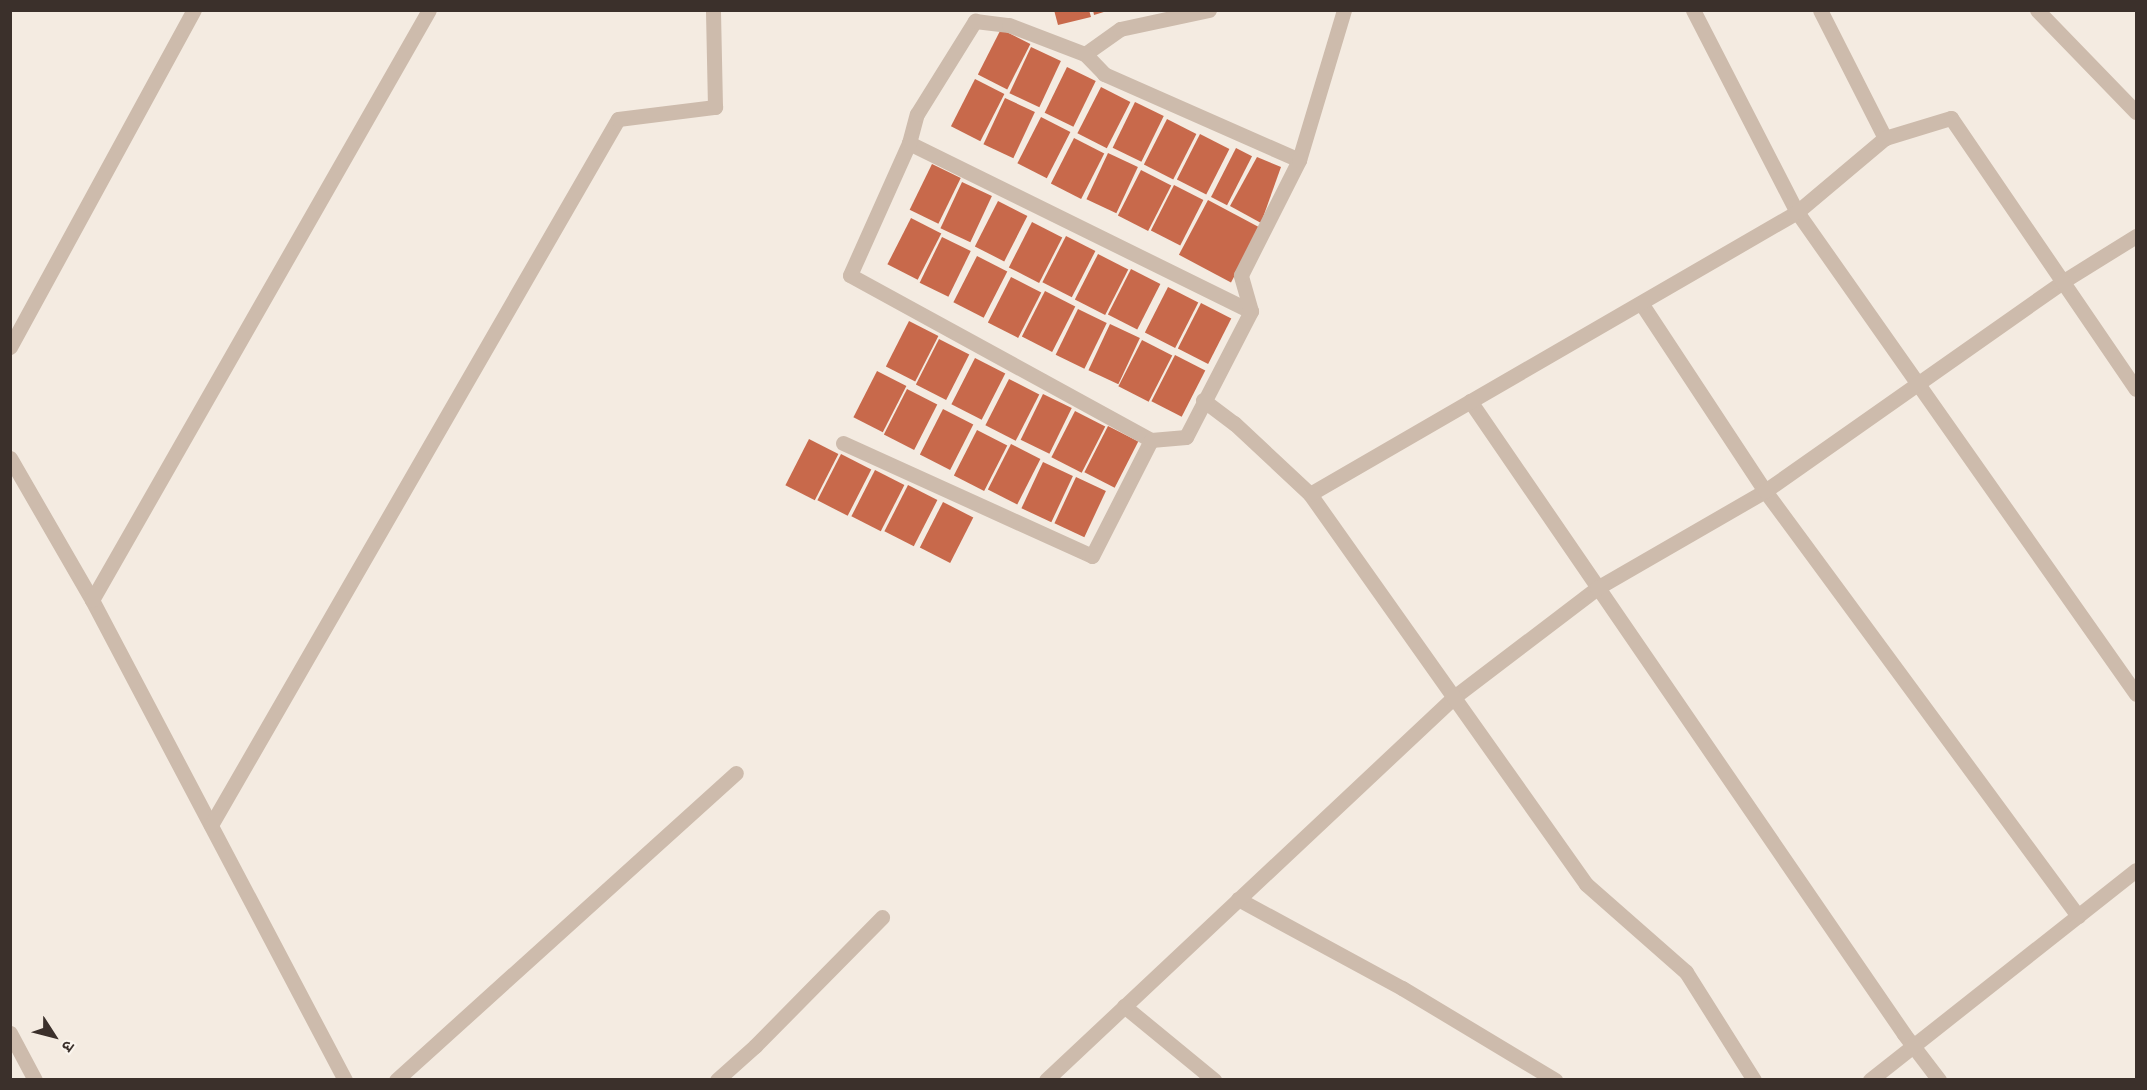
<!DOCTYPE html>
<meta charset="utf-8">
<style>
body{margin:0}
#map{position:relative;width:2147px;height:1090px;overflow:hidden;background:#f4ebe1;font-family:Lato,"Noto Sans Devanagari",sans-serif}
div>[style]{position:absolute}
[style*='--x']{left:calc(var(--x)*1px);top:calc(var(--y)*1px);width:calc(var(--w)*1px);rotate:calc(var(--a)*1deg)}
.building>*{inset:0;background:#c8694b;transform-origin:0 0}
.minor>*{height:15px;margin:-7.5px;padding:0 7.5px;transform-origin:7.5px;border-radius:7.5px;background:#cdbbac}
span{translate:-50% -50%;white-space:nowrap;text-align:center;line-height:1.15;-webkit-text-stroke:4.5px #fbf5ee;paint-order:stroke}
.frame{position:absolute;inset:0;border:12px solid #3b302b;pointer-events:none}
.north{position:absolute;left:24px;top:1006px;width:60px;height:60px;-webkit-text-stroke:4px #fbf5ee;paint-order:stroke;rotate:126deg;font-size:16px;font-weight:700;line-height:24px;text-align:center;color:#3b302b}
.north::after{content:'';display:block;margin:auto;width:21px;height:27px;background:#3b302b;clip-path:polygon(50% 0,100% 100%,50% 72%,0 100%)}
</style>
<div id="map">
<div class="building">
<div style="clip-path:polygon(1054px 10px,1089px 10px,1091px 17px,1058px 25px)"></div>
<div style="clip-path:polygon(1093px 10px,1107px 10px,1107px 11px,1094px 15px)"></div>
<div style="left:1001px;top:29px;width:33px;height:51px;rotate:27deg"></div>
<div style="left:1031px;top:47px;width:33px;height:51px;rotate:25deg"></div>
<div style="left:1067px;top:67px;width:32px;height:51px;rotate:26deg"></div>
<div style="left:975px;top:79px;width:33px;height:53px;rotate:27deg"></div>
<div style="left:1101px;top:87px;width:33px;height:52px;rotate:27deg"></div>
<div style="left:1005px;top:98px;width:33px;height:51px;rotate:25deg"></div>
<div style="left:1135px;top:102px;width:32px;height:51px;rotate:26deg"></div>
<div style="left:1041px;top:117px;width:33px;height:52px;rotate:27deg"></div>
<div style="left:1167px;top:119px;width:33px;height:51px;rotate:27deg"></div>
<div style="left:1200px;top:134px;width:33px;height:51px;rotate:27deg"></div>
<div style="left:1074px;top:138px;width:34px;height:51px;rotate:27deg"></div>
<div style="left:1236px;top:148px;width:18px;height:55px;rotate:27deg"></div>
<div style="left:1108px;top:153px;width:33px;height:51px;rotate:25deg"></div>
<div style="clip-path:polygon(1257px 157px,1281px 167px,1261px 223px,1230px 206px)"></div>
<div style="left:932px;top:164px;width:32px;height:51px;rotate:26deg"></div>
<div style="left:1141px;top:170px;width:34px;height:51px;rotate:27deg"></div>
<div style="left:962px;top:182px;width:33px;height:51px;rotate:25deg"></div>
<div style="left:1174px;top:185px;width:33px;height:51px;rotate:27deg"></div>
<div style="left:1208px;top:200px;width:59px;height:62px;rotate:28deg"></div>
<div style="left:998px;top:201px;width:33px;height:51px;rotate:27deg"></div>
<div style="left:911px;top:218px;width:34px;height:52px;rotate:27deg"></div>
<div style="left:1032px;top:222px;width:34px;height:51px;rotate:27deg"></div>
<div style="left:1066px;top:236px;width:33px;height:52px;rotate:27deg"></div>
<div style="left:942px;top:237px;width:32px;height:51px;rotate:26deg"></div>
<div style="left:1098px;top:254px;width:34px;height:51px;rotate:27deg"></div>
<div style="left:977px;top:256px;width:34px;height:52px;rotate:27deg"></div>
<div style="left:1131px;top:269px;width:33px;height:51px;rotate:27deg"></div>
<div style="left:1011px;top:277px;width:34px;height:51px;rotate:27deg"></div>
<div style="left:1168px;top:287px;width:34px;height:51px;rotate:27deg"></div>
<div style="left:1045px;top:291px;width:34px;height:51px;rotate:27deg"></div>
<div style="left:1201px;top:303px;width:34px;height:51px;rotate:27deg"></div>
<div style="left:1078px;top:309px;width:32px;height:51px;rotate:26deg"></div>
<div style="left:909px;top:321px;width:33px;height:51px;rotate:27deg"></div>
<div style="left:1110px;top:324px;width:33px;height:51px;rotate:25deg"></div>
<div style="left:939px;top:339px;width:34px;height:51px;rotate:27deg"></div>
<div style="left:1142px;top:340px;width:34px;height:52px;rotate:27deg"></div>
<div style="left:1175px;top:355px;width:34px;height:52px;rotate:27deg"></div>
<div style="left:975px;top:358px;width:34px;height:52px;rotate:27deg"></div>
<div style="left:877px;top:371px;width:33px;height:52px;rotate:27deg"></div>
<div style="left:1009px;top:379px;width:34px;height:52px;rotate:27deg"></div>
<div style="left:907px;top:389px;width:34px;height:51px;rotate:27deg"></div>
<div style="left:1043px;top:394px;width:32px;height:51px;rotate:26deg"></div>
<div style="left:943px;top:409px;width:34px;height:51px;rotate:27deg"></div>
<div style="left:1075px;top:411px;width:34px;height:52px;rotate:27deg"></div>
<div style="left:1108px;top:426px;width:34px;height:52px;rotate:27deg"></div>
<div style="left:977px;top:430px;width:34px;height:51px;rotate:27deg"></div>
<div style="left:809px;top:439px;width:33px;height:52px;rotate:27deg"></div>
<div style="left:1011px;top:444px;width:33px;height:51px;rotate:27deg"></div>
<div style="left:841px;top:454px;width:34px;height:52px;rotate:27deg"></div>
<div style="left:1043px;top:462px;width:33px;height:51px;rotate:25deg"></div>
<div style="left:875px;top:470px;width:33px;height:52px;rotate:27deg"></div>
<div style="left:1076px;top:477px;width:33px;height:51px;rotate:25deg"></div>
<div style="left:908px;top:485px;width:33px;height:52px;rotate:27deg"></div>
<div style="left:943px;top:502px;width:34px;height:51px;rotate:27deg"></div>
</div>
<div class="minor">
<div style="--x:1693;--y:10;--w:227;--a:62.8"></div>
<div style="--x:1797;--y:212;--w:589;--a:54.88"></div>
<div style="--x:1820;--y:10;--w:144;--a:63.1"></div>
<div style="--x:2037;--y:10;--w:142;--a:45.9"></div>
<div style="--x:1085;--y:54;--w:43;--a:-35.5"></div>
<div style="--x:1120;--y:29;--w:91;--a:-12.1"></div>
<div style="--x:909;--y:143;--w:381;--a:26.2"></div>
<div style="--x:1641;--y:303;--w:225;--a:56.6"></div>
<div style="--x:1765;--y:491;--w:528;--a:53.63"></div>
<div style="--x:10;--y:347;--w:384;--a:-61.4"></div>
<div style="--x:1203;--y:400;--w:39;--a:37"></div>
<div style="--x:1234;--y:423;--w:104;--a:43.1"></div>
<div style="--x:1470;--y:401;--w:767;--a:55.56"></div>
<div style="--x:1904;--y:1034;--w:58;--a:52.7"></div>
<div style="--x:1151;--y:440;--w:343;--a:-151.3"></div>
<div style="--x:850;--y:275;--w:145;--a:-65.9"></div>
<div style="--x:909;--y:143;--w:30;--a:-75"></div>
<div style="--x:917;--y:114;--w:110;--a:-58.1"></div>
<div style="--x:975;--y:21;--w:34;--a:7"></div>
<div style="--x:1009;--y:25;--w:81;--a:20.9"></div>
<div style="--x:1085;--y:54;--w:28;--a:46"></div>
<div style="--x:1104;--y:74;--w:213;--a:23.8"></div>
<div style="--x:843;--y:443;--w:273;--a:24.4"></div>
<div style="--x:1092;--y:556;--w:130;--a:-63"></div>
<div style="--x:1151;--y:440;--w:35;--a:-5"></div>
<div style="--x:1186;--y:437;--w:142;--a:-62.7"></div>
<div style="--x:1251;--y:311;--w:37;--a:-106"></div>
<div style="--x:1241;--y:275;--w:129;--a:-63.2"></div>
<div style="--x:1299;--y:160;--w:157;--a:-73.3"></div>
<div style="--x:10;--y:458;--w:164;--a:60"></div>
<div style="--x:92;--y:600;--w:543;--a:62.21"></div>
<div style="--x:92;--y:600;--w:679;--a:-60.27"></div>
<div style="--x:211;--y:825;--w:815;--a:-60.04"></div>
<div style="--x:618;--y:119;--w:98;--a:-7.1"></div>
<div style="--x:715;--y:107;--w:97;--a:-91.2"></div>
<div style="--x:1238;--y:899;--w:187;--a:28.5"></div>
<div style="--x:1402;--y:988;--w:179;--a:31"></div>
<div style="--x:1124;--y:1006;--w:117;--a:39.4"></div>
<div style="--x:10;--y:1033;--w:53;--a:62"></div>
<div style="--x:396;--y:1080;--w:458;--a:-42.1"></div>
<div style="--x:717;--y:1080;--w:51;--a:-41.8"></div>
<div style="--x:755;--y:1046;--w:181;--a:-45.4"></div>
<div style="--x:1046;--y:1080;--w:560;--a:-43.19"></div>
<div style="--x:1454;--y:697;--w:180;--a:-37.3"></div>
<div style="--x:1597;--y:588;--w:194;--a:-30"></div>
<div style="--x:1765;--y:491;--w:363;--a:-35.1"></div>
<div style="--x:2062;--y:282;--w:87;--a:-31.9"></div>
<div style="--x:1754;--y:1080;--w:128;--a:-122.2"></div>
<div style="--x:1686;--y:972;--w:133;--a:-138.7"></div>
<div style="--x:1586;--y:884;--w:478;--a:-125.3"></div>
<div style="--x:1310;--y:494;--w:563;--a:-30.07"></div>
<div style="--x:1797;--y:212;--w:115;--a:-40.1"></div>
<div style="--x:1885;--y:138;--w:69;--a:-16.9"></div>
<div style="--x:1951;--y:118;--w:328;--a:55.7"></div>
<div style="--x:1870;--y:1080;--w:339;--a:-38.3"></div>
</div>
<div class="frame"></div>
<div class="north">उ</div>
</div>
